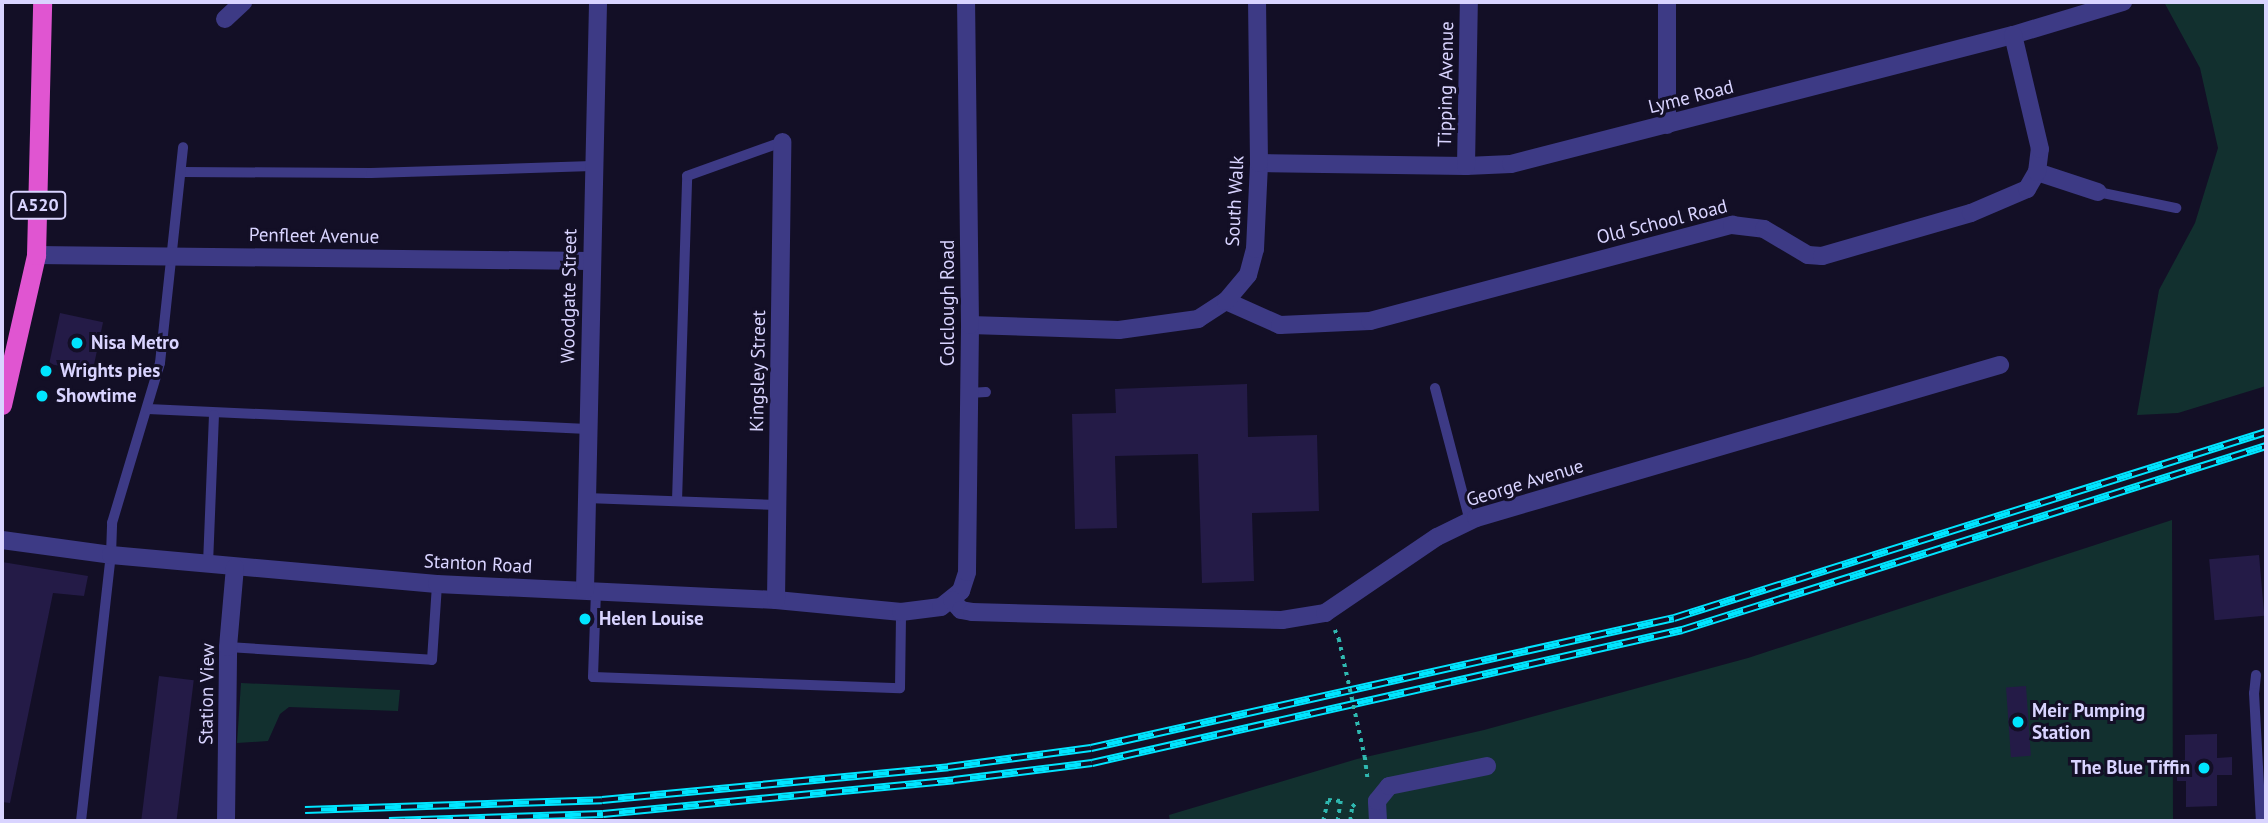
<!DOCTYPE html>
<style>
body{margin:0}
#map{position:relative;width:2268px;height:823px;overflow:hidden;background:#130f26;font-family:"PT Sans",sans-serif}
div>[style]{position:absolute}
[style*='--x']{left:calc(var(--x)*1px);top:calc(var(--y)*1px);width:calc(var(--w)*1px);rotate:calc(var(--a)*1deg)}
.green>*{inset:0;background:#12302f}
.building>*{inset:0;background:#241b47;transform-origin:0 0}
.path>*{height:3.5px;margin-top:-1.75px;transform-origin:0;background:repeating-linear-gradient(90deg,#2fb8b0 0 3.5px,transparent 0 8.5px)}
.service>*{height:10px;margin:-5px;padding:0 5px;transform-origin:5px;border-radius:5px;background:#3d3a85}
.minor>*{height:18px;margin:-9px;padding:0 9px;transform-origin:9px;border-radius:9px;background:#3d3a85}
.trunk>*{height:19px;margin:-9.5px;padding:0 9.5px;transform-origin:9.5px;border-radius:9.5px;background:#e055d1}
.rail>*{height:8px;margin-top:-4px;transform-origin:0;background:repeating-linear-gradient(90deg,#130f26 0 16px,#00e5ff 0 32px);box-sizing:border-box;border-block:2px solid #00e5ff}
.path-bridge>*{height:3.5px;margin-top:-1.75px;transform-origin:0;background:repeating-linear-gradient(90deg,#2fb8b0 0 3.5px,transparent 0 8.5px)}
.dots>*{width:19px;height:19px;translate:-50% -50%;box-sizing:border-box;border:4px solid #130f26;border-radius:50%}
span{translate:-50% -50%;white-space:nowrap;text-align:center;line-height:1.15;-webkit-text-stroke:6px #130f26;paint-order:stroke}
.shield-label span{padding:2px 5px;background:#130f26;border:2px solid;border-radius:5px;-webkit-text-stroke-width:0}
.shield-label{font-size:18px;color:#d9d4ff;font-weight:700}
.street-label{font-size:19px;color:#d9d4ff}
.poi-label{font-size:19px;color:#d9d4ff;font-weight:700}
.left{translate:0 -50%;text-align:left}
.right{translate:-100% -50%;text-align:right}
.frame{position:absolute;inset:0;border:4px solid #d9d4ff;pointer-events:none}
</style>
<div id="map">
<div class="green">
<div style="clip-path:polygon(2164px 2px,2266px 2px,2266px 386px,2178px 413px,2137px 415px,2159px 290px,2195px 223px,2218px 148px,2200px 68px)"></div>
<div style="clip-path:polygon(2172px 520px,2173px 821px,1170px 821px,1169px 815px,1357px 759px,1484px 730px,1748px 658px)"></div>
<div style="clip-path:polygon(241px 683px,400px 690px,398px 711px,289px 707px,280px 714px,268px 741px,237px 743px)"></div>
</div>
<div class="building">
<div style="left:60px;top:313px;width:44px;height:52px;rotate:12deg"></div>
<div style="clip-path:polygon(1247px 384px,1248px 437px,1317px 435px,1319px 511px,1252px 513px,1254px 581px,1202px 583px,1198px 454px,1115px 456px,1117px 528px,1075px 529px,1072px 414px,1116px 413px,1115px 389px)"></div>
<div style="left:2259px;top:555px;width:61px;height:50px;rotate:85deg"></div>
<div style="clip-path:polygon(2px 562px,88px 576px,84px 596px,53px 593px,10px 803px,2px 802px)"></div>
<div style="left:159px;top:676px;width:35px;height:145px;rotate:7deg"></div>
<div style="left:2026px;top:686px;width:70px;height:20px;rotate:86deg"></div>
<div style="clip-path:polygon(2217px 734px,2217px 758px,2232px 757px,2232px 775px,2217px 775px,2217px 806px,2186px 807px,2186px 781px,2177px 781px,2177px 761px,2185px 760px,2185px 735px)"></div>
</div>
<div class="path">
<div style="--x:1335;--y:630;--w:10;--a:66"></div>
<div style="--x:1365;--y:757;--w:24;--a:83"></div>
<div style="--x:1323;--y:821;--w:22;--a:-77"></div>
<div style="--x:1328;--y:800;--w:13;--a:4"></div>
<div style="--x:1341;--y:801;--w:20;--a:99"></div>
<div style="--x:1350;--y:821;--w:14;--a:-82"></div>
<div style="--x:1352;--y:807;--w:8;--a:-45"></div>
</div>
<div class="service">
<div style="--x:183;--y:172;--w:188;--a:0.3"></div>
<div style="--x:371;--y:173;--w:221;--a:-1.8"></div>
<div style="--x:2098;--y:192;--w:80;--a:11.6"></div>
<div style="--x:1435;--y:388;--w:138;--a:75.3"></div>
<div style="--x:969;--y:393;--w:17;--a:-3"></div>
<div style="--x:148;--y:409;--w:440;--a:2.6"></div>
<div style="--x:586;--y:498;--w:192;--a:2.1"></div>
<div style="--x:677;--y:501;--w:325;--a:-88.2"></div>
<div style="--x:687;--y:176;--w:101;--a:-19.7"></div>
<div style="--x:208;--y:564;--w:149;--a:-87.7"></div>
<div style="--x:596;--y:591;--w:86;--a:92"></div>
<div style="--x:593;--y:677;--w:307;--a:2.1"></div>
<div style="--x:900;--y:688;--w:76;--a:-89.2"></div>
<div style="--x:228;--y:647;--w:204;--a:3.6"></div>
<div style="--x:432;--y:660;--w:76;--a:-86.2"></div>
<div style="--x:2256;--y:675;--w:18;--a:96"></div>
<div style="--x:2254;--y:693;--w:128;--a:86.9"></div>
<div style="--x:81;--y:821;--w:268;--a:-83.6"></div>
<div style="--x:111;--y:555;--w:32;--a:-88"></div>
<div style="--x:112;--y:523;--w:167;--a:-73.3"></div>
<div style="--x:160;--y:363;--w:217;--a:-83.9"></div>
</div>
<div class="minor">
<div style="--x:225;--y:19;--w:25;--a:-43"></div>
<div style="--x:1667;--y:125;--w:123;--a:-90"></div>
<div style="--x:1259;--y:163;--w:207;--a:0.8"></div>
<div style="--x:1466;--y:166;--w:45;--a:-2.5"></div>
<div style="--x:1511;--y:164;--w:518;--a:-14.41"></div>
<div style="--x:2013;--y:35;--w:115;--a:-16.7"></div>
<div style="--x:1466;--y:166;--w:164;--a:-89"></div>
<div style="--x:2037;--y:172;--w:64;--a:18.2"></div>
<div style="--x:36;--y:255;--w:554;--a:0.62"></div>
<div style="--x:1226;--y:301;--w:59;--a:24"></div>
<div style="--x:1280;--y:325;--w:90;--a:-2.5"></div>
<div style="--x:1370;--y:321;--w:375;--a:-14.9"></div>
<div style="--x:1732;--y:225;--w:32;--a:7"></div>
<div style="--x:1764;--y:229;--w:51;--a:30.6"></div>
<div style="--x:1808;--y:255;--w:14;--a:4"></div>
<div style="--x:1822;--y:256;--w:155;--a:-16.1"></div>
<div style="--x:1971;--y:213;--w:61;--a:-23.2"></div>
<div style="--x:2027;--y:189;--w:20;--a:-60"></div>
<div style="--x:2037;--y:172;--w:23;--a:-83"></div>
<div style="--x:2040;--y:149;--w:117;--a:-103.3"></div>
<div style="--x:970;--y:325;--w:149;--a:1.9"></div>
<div style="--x:1119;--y:330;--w:80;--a:-7.9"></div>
<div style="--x:1198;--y:319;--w:33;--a:-33"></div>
<div style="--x:1226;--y:301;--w:34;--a:-50"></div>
<div style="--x:1248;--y:275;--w:27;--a:-75"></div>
<div style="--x:1255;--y:249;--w:86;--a:-87.3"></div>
<div style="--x:1259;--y:163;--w:161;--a:-90.7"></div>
<div style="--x:2;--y:540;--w:110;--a:7.8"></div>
<div style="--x:111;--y:555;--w:327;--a:5.1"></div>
<div style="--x:437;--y:584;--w:339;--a:2.7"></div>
<div style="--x:776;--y:600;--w:126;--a:5.5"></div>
<div style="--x:901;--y:612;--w:40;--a:-7.1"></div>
<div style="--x:941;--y:607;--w:26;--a:-39"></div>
<div style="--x:961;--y:591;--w:20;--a:-72"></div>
<div style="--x:967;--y:572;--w:247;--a:-89.3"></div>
<div style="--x:970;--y:325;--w:323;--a:-90.7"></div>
<div style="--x:585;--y:590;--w:588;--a:-88.73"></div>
<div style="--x:776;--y:600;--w:458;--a:-89.2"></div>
<div style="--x:952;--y:600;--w:13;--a:48"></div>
<div style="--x:961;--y:610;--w:11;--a:10"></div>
<div style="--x:972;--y:612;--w:310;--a:1.5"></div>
<div style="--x:1282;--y:620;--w:44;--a:-9.2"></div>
<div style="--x:1325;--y:613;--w:135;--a:-34.2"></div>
<div style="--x:1437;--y:537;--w:43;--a:-26"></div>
<div style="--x:1476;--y:518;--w:546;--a:-16.28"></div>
<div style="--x:226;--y:821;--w:174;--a:-89.3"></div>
<div style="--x:228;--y:647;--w:80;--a:-85"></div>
<div style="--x:1378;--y:821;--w:20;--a:-93"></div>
<div style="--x:1377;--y:801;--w:19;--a:-51"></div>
<div style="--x:1389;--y:786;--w:100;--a:-11.5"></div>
</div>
<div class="trunk">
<div style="--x:2;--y:405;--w:154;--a:-77.2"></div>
<div style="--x:36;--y:255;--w:253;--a:-88.6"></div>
</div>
<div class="rail">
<div style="--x:305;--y:810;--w:297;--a:-1.9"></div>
<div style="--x:602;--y:800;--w:348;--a:-5.4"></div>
<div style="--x:948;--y:767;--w:144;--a:-7.6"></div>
<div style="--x:1091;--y:748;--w:597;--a:-12.57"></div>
<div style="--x:1674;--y:618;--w:621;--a:-17.44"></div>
<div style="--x:389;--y:821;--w:214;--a:-1.9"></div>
<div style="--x:603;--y:814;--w:353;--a:-5.5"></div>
<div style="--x:954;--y:780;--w:139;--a:-7"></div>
<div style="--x:1092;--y:763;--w:605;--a:-12.7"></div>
<div style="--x:1682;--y:630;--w:612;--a:-17.49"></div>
</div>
<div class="path-bridge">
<div style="--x:1339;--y:639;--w:121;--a:77.6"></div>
</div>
<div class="dots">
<div style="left:77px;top:343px;background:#00e5ff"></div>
<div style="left:46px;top:371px;background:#00e5ff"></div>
<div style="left:42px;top:396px;background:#00e5ff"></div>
<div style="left:585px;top:619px;background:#00e5ff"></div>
<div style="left:2018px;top:722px;background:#00e5ff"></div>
<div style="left:2204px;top:768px;background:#00e5ff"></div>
</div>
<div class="shield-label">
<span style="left:38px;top:205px">A520</span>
</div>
<div class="street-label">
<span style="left:1446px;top:84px;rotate:-89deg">Tipping Avenue</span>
<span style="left:1691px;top:97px;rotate:-14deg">Lyme Road</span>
<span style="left:1235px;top:201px;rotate:-87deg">South Walk</span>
<span style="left:1662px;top:222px;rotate:-14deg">Old School Road</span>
<span style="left:314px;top:236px;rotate:1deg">Penfleet Avenue</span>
<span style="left:569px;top:296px;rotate:-89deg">Woodgate Street</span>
<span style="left:948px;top:303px;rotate:-90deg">Colclough Road</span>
<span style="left:758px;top:371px;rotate:-89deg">Kingsley Street</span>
<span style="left:1525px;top:483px;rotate:-17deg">George Avenue</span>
<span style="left:478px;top:564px;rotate:3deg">Stanton Road</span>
<span style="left:207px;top:694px;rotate:-89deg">Station View</span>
</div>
<div class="poi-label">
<span class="left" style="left:91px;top:343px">Nisa Metro</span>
<span class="left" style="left:60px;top:371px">Wrights pies</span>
<span class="left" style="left:56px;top:396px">Showtime</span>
<span class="left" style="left:599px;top:619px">Helen Louise</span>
<span class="left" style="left:2032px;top:722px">Meir Pumping<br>Station</span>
<span class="right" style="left:2190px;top:768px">The Blue Tiffin</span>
</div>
<div class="frame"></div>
</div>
